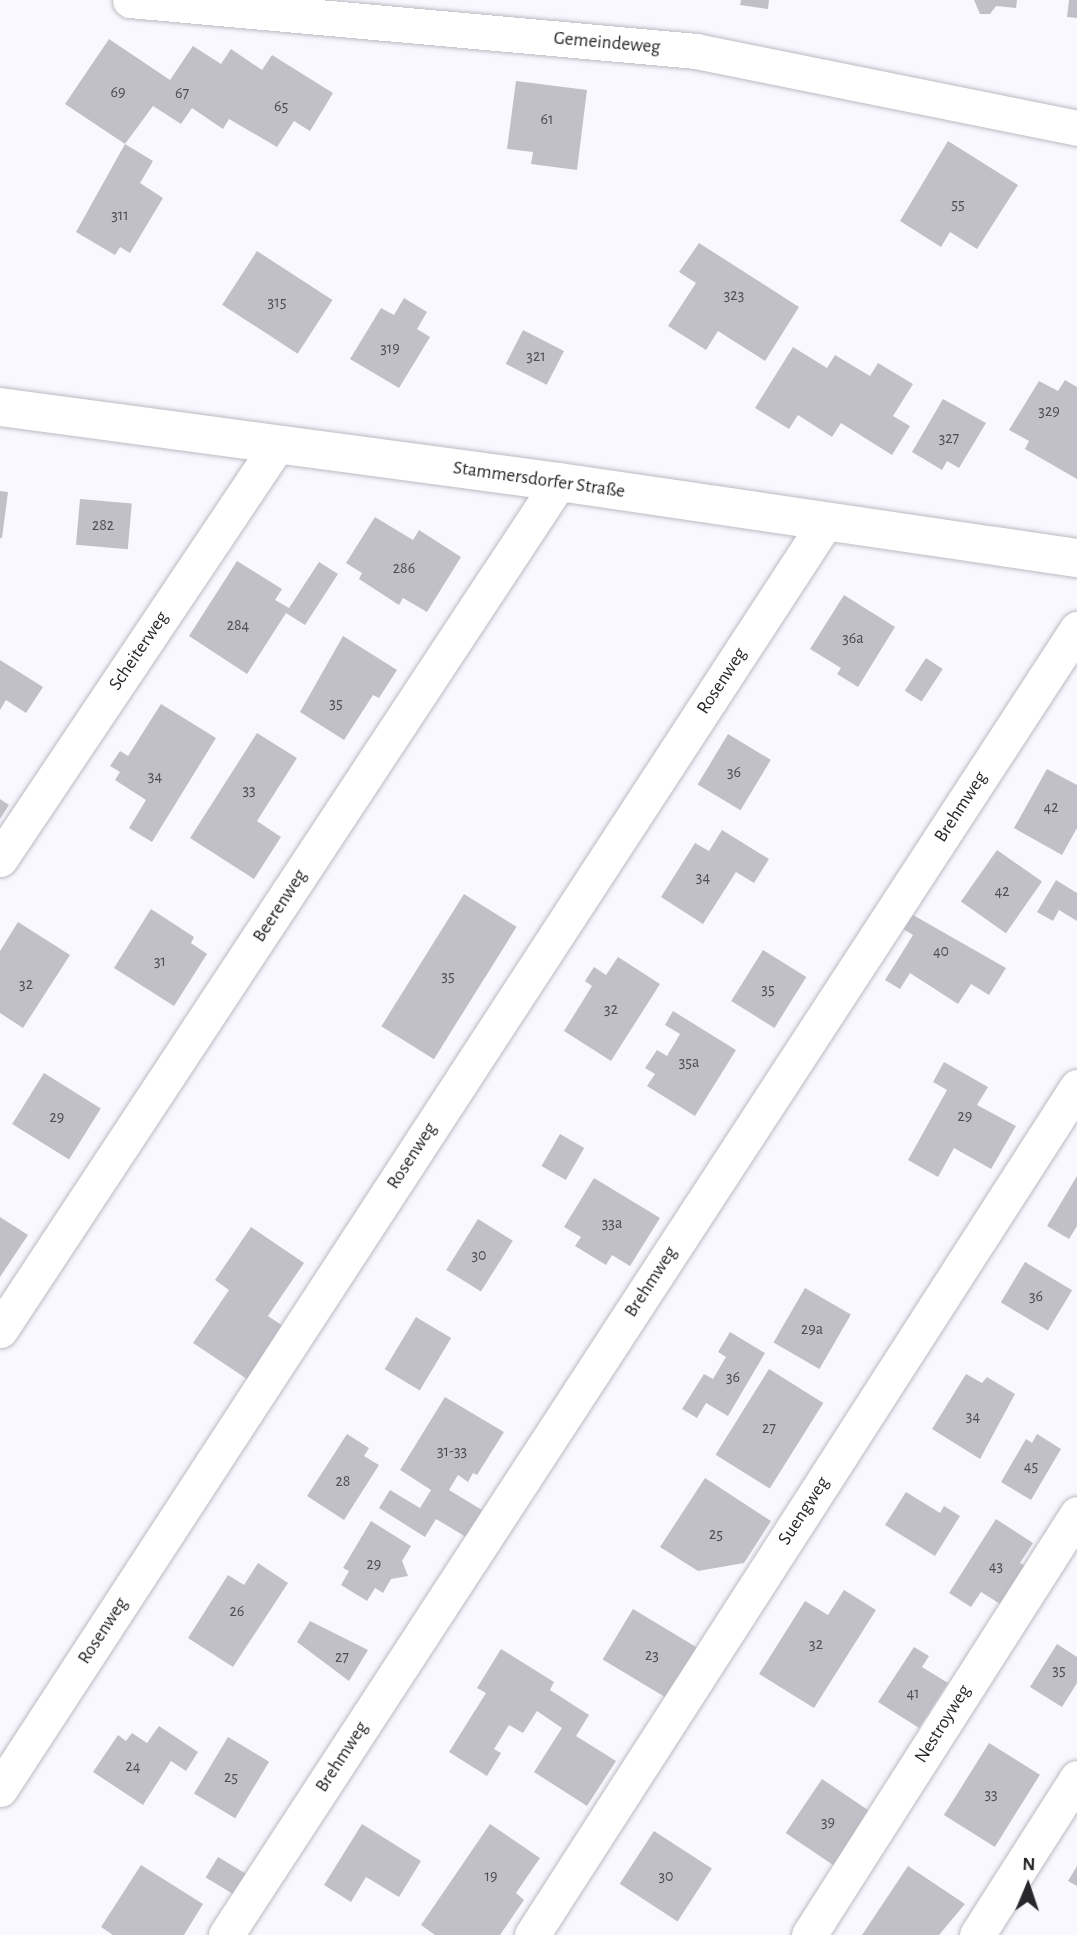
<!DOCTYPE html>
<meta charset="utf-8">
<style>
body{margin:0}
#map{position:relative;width:1077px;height:1935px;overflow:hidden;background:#f9f8ff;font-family:"Alegreya Sans",sans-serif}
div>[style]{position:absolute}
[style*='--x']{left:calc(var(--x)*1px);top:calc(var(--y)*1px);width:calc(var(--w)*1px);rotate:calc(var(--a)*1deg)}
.building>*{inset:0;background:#c1c0c8;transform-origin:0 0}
.roads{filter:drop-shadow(0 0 2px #bcbac2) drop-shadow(0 0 2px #bcbac2)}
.minor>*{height:35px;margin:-17.5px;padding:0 17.5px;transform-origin:17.5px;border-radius:17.5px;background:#fff}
.secondary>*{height:38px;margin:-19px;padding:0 19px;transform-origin:19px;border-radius:19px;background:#fff}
span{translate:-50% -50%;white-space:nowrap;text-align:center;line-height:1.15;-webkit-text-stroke:5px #fff;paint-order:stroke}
.number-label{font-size:16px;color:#4e4d52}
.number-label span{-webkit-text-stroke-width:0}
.street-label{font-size:19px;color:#28272b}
.north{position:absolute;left:993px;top:1851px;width:70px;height:70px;-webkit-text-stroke:5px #fff;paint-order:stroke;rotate:2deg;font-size:19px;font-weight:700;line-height:28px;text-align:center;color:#28272b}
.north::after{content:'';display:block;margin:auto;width:24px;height:32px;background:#28272b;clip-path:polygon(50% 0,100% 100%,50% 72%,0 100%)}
</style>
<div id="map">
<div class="building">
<div style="clip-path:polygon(741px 0,769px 0,768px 9px,740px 5px)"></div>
<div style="clip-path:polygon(974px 0,1017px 0,1016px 8px,996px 6px,990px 14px,980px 14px)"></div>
<div style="clip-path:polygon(1069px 0,1077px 0,1077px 18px,1067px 17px)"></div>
<div style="clip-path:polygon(109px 39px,170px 80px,193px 46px,221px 64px,231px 49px,262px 70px,272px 55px,333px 93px,310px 131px,294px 121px,277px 147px,229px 119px,223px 129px,192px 108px,181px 124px,153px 106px,125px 144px,65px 104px)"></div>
<div style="clip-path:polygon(516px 81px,587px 90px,577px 170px,531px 164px,533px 152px,507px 149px)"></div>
<div style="clip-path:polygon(948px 141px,1018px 185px,977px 249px,950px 232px,941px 247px,900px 221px)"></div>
<div style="clip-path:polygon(125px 144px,153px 161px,140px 183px,163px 198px,130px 253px,120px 247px,115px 255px,76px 232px)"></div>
<div style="clip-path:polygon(699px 243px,799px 307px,765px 361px,718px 331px,706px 350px,668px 326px,696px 283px,679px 272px)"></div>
<div style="left:257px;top:251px;width:90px;height:64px;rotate:33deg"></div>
<div style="clip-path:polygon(404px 298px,427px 312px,417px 329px,430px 337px,399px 388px,350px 359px,381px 308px,394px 315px)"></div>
<div style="left:523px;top:330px;width:46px;height:38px;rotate:27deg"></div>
<div style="clip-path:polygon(793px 347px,827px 368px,835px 355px,870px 376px,878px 363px,913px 384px,893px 416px,910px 426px,892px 455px,841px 423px,832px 437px,798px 415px,789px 429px,755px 408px)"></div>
<div style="clip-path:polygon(1065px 380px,1077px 387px,1077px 479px,1025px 449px,1029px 441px,1009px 430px,1039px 381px,1058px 391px)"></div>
<div style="clip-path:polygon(943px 399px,986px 423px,959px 468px,947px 461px,942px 470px,912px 452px)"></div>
<div style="clip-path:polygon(0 491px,8px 492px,2px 538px,0 538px)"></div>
<div style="left:80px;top:499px;width:52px;height:46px;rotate:5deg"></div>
<div style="clip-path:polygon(375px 517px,413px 540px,419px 530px,461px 557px,427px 612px,403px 598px,399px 605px,359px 579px,362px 573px,346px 563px)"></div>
<div style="clip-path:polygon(237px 561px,282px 589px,275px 600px,289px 608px,319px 562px,338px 574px,305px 625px,286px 613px,247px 674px,189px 636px)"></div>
<div style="clip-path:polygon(844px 595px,895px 627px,858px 687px,837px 674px,841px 668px,810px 649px)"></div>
<div style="clip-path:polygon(343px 636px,397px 670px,379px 698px,373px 695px,344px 740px,300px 712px)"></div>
<div style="left:926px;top:658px;width:20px;height:39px;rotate:33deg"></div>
<div style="clip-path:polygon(0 660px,43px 687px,26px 713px,6px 700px,0 710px)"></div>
<div style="clip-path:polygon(161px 704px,216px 738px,152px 842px,129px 828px,146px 800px,115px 780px,120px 772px,110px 766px,120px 751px,128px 756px)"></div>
<div style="clip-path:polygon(257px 733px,297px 758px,257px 821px,281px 837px,254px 879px,190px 838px)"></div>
<div style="left:728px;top:734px;width:50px;height:59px;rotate:31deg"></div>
<div style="clip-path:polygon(1047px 769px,1077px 785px,1077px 828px,1062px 855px,1014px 828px)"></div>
<div style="clip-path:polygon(0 799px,9px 805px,0 819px)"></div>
<div style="clip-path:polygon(722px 830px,769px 859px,754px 883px,736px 872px,703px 924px,661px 897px,695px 843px,709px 851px)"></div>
<div style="left:997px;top:850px;width:55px;height:63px;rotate:35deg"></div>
<div style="clip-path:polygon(1056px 880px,1077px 893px,1077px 921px,1059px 910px,1053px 921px,1037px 912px)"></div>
<div style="left:464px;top:894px;width:62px;height:156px;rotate:32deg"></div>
<div style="clip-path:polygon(151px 909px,194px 937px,191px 943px,207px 954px,174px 1006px,114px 968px)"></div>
<div style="clip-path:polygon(913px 915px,1006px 968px,989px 995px,971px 984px,958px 1004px,910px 973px,900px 989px,885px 980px,913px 935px,903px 929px)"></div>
<div style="clip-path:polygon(18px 922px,70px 955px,23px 1028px,0 1013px,0 951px)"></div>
<div style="left:763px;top:950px;width:51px;height:60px;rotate:32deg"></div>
<div style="clip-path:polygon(618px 957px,660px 984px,611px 1061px,564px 1031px,592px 986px,585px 981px,594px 967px,606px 975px)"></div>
<div style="clip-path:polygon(673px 1011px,736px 1050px,695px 1116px,647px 1086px,655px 1074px,645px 1068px,657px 1050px,667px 1056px,680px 1034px,665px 1025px)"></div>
<div style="clip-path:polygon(944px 1062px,988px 1087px,977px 1105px,1016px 1126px,991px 1169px,954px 1148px,938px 1177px,908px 1160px,947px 1090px,933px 1082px)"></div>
<div style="left:44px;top:1073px;width:67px;height:60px;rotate:32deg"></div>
<div style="left:560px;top:1134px;width:28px;height:37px;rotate:30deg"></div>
<div style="clip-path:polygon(1077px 1176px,1077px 1226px,1069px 1239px,1047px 1226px)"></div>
<div style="clip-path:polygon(594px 1178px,660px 1218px,630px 1266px,612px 1255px,606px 1265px,575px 1246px,581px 1237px,564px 1227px)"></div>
<div style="clip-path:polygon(0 1217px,28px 1235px,0 1277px)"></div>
<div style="left:478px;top:1219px;width:41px;height:60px;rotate:32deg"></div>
<div style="clip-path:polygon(251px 1227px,304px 1263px,268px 1316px,283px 1326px,247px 1379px,193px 1343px,229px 1290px,215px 1280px)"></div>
<div style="left:1025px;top:1262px;width:55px;height:47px;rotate:31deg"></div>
<div style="left:805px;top:1288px;width:53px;height:63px;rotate:30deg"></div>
<div style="left:416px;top:1317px;width:41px;height:61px;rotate:31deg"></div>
<div style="clip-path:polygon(730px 1332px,765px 1353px,728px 1416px,706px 1403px,697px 1418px,682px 1409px,704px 1374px,713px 1379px,726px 1357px,718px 1352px)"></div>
<div style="left:769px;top:1369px;width:64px;height:101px;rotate:32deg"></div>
<div style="clip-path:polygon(966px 1374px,982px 1383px,987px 1377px,1015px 1394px,980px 1459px,932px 1429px)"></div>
<div style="clip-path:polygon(445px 1397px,504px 1432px,477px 1475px,473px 1473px,468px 1482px,458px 1475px,449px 1490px,482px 1510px,466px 1537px,436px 1519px,425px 1537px,379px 1508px,390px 1490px,420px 1508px,431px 1490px,400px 1470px)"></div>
<div style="clip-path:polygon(347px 1434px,369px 1448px,364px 1456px,379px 1465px,344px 1520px,307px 1496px)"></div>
<div style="clip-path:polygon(1037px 1434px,1061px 1449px,1031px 1500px,1001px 1482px,1026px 1439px,1032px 1443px)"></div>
<div style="clip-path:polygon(705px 1478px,771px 1521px,744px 1563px,698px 1571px,660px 1547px)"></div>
<div style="clip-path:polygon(906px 1492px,940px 1513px,944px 1506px,960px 1516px,935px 1556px,885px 1525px)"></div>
<div style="clip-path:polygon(996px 1519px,1033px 1543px,1020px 1563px,1029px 1568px,1005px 1607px,981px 1592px,971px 1607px,949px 1593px)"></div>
<div style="clip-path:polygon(371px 1521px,411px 1546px,402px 1561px,408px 1576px,391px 1579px,383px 1593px,375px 1588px,367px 1601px,341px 1585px,349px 1571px,343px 1568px)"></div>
<div style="clip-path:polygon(258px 1563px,288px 1583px,233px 1667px,188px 1638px,228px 1575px,244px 1585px)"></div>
<div style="clip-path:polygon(844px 1590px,876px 1610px,814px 1708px,759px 1674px,805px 1601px,828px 1615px)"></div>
<div style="left:633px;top:1609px;width:80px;height:59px;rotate:31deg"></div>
<div style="clip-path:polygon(310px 1621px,368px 1650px,349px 1681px,297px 1642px)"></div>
<div style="clip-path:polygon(1057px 1644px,1077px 1657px,1077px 1683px,1062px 1707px,1030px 1687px)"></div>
<div style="clip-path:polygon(914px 1647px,929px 1656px,922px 1667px,948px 1683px,919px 1728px,878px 1702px)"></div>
<div style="clip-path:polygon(501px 1649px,554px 1682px,550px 1690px,589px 1715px,576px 1736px,616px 1761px,587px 1806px,534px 1772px,562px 1728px,537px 1711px,523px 1733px,509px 1725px,494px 1749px,501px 1753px,487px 1776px,449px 1752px,486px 1693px,477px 1688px)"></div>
<div style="clip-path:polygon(159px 1726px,198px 1752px,186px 1771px,171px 1761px,143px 1805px,93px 1772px,118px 1735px,126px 1741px,132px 1733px,147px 1743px)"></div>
<div style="left:228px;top:1737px;width:48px;height:66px;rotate:31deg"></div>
<div style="left:989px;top:1743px;width:60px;height:85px;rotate:32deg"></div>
<div style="left:822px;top:1779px;width:59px;height:65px;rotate:34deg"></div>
<div style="clip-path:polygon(362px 1824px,421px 1861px,399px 1897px,366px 1877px,351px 1902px,324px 1885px)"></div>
<div style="clip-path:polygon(490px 1824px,540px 1858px,516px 1893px,524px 1900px,500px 1935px,435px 1935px,421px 1925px)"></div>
<div style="left:654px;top:1831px;width:69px;height:63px;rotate:33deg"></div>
<div style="left:218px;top:1857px;width:35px;height:24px;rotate:31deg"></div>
<div style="clip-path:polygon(141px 1865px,203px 1904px,184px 1935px,113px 1935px,101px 1927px)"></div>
<div style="clip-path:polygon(908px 1866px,965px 1904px,939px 1935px,862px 1935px)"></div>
<div style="clip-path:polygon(1077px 1866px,1077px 1886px,1068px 1881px)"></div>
</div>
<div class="roads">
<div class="minor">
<div style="--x:130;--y:0;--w:568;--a:5.15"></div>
<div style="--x:696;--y:51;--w:389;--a:11.4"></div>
<div style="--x:0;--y:859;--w:500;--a:-56.2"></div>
<div style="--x:0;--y:1330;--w:1016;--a:-56.61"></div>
<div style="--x:0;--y:1789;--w:1511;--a:-56.91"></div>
<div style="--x:226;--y:1935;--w:1559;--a:-56.91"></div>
<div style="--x:532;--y:1935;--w:1008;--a:-57.27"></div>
<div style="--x:809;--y:1935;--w:499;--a:-57.5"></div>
<div style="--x:977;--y:1935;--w:186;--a:-57.5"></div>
</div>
<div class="secondary">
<div style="--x:0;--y:407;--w:564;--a:7.64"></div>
<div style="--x:559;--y:482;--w:524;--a:8.35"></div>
</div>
</div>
<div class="number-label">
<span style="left:118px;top:92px">69</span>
<span style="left:182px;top:93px">67</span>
<span style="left:281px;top:106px">65</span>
<span style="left:547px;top:119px">61</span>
<span style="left:958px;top:204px">55</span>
<span style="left:120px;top:215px">311</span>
<span style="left:734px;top:295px">323</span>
<span style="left:277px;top:302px">315</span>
<span style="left:390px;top:348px">319</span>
<span style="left:536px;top:356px">321</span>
<span style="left:1049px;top:411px">329</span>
<span style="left:949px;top:438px">327</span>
<span style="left:103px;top:525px">282</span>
<span style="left:404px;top:568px">286</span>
<span style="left:238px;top:625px">284</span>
<span style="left:853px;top:638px">36a</span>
<span style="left:336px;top:703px">35</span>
<span style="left:734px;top:772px">36</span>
<span style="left:155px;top:776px">34</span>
<span style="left:249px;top:790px">33</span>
<span style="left:1051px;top:807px">42</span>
<span style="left:703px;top:877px">34</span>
<span style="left:1002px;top:891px">42</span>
<span style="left:941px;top:951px">40</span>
<span style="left:160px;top:961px">31</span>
<span style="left:448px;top:976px">35</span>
<span style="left:26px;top:984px">32</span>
<span style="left:768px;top:989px">35</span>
<span style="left:611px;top:1009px">32</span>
<span style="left:689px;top:1062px">35a</span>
<span style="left:965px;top:1116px">29</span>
<span style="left:57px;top:1117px">29</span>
<span style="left:612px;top:1223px">33a</span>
<span style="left:479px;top:1255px">30</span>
<span style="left:1036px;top:1296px">36</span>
<span style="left:812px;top:1329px">29a</span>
<span style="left:733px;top:1377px">36</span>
<span style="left:973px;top:1416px">34</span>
<span style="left:769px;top:1428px">27</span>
<span style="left:452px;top:1451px">31-33</span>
<span style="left:1031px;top:1466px">45</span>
<span style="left:343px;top:1481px">28</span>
<span style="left:716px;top:1534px">25</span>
<span style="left:374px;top:1564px">29</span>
<span style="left:996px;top:1566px">43</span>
<span style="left:237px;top:1611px">26</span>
<span style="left:816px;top:1644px">32</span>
<span style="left:652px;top:1655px">23</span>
<span style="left:342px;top:1657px">27</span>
<span style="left:1059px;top:1670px">35</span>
<span style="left:913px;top:1693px">41</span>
<span style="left:133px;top:1766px">24</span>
<span style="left:231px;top:1777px">25</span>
<span style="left:991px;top:1794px">33</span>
<span style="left:828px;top:1822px">39</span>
<span style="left:491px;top:1876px">19</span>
<span style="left:666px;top:1876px">30</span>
</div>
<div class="street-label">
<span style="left:607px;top:43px;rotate:5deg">Gemeindeweg</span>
<span style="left:539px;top:480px;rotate:8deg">Stammersdorfer Straße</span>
<span style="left:139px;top:651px;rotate:-56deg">Scheiterweg</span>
<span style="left:722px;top:681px;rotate:-57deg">Rosenweg</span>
<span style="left:961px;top:807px;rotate:-57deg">Brehmweg</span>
<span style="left:280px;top:906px;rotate:-57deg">Beerenweg</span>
<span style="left:412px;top:1156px;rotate:-57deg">Rosenweg</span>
<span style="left:651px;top:1282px;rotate:-57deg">Brehmweg</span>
<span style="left:804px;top:1511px;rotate:-57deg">Suengweg</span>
<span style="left:103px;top:1631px;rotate:-57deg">Rosenweg</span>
<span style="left:943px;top:1724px;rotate:-58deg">Nestroyweg</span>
<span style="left:342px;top:1757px;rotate:-57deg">Brehmweg</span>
</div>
<div class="north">N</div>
</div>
